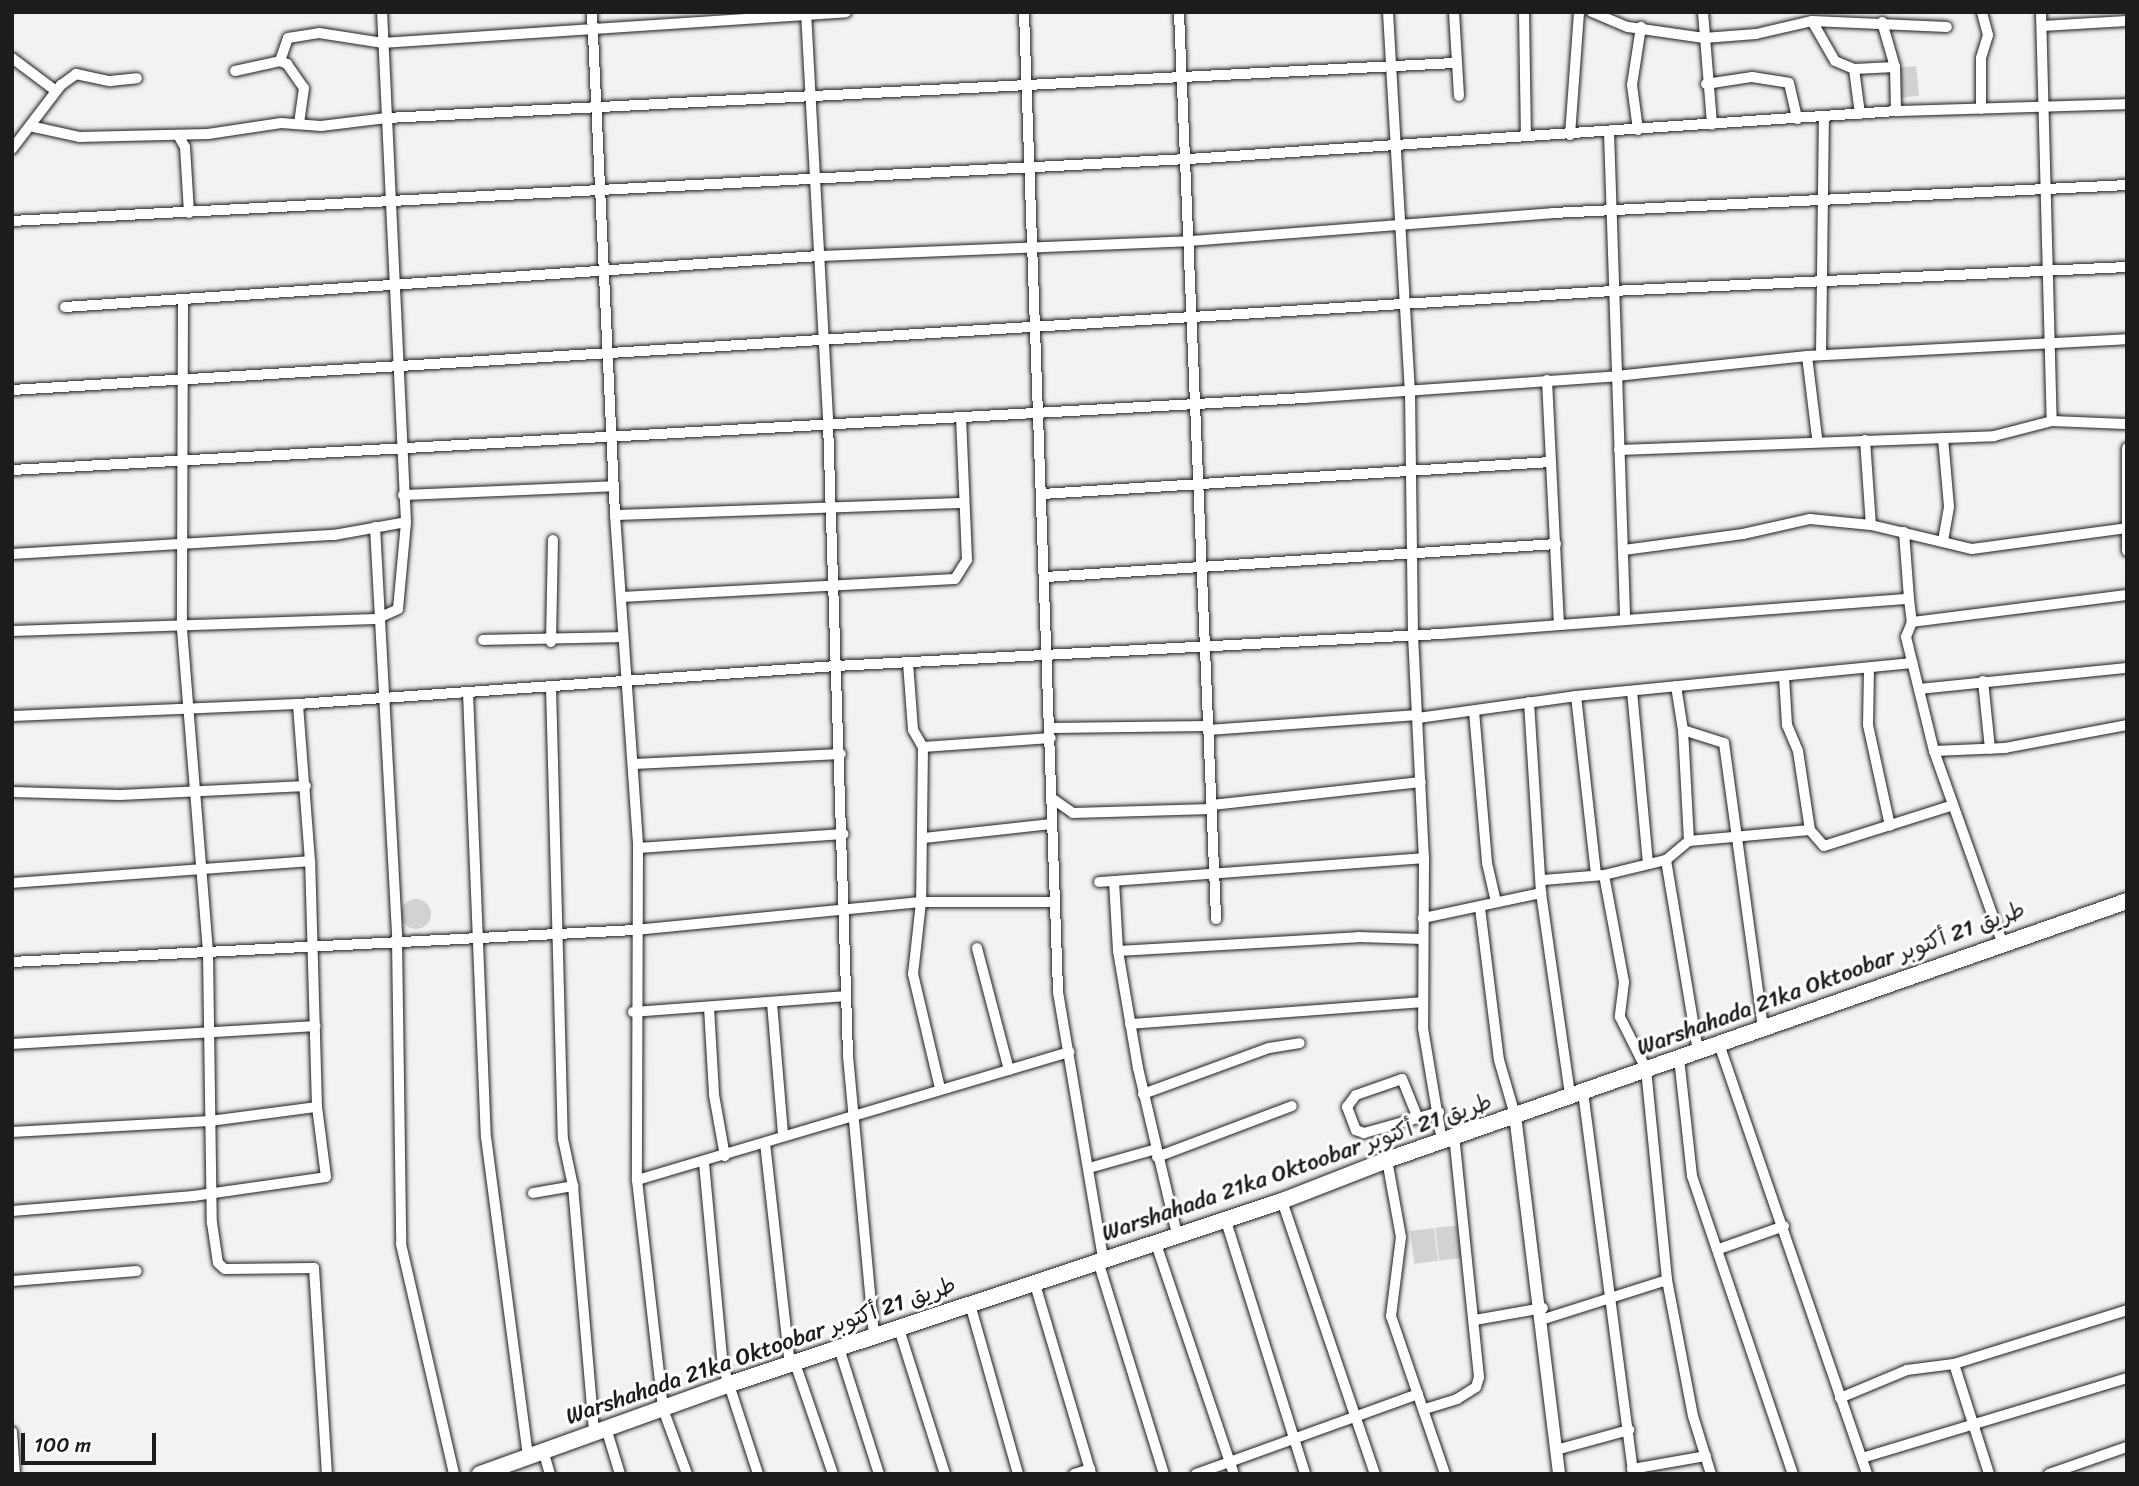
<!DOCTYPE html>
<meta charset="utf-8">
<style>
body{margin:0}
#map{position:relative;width:2139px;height:1486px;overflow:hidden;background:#f2f2f2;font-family:Sriracha,"Playpen Sans Arabic",sans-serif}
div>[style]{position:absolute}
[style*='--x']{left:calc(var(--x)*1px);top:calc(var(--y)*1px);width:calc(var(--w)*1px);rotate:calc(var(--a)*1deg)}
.green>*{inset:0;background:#d2d2d2;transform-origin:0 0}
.round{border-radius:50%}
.roads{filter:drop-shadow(0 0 2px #1c1c1c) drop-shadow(0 0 2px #1c1c1c)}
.minor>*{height:10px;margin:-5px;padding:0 5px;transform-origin:5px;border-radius:5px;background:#fff}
.tertiary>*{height:12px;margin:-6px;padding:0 6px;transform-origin:6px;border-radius:6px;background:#fff}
.primary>*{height:16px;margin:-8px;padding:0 8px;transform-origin:8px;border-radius:8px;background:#fff}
span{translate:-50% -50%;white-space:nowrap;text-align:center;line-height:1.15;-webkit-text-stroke:6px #fff;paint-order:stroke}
.street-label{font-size:23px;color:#1c1c1c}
.frame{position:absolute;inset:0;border:14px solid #1c1c1c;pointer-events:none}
.scale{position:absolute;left:21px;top:1433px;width:135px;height:32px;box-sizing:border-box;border:4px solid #1c1c1c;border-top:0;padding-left:9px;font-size:21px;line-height:24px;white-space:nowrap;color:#1c1c1c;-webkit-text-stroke:5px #fff;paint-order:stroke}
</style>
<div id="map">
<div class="green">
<div style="left:1916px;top:66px;width:30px;height:18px;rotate:84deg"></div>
<div class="round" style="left:401px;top:899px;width:30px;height:30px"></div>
<div style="left:1459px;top:1225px;width:33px;height:24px;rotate:83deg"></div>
<div style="left:1434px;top:1228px;width:33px;height:24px;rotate:83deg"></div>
</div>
<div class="roads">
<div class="minor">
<div style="--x:592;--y:12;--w:504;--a:87.38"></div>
<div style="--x:615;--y:515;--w:334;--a:86"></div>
<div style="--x:638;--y:848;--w:332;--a:90.2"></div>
<div style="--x:637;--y:1180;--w:230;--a:83.5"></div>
<div style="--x:663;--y:1409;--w:69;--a:69.7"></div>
<div style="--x:806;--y:12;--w:411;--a:86.9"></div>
<div style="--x:828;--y:422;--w:634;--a:88.19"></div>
<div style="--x:848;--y:1056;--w:281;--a:84.7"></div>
<div style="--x:1024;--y:12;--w:981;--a:88.01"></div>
<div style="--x:1058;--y:992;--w:271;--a:80.4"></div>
<div style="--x:1179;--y:12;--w:908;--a:87.66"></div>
<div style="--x:1388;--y:12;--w:380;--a:86.7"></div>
<div style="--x:1410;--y:391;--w:244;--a:89.3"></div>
<div style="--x:1413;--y:635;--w:223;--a:87.2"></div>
<div style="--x:1424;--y:858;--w:170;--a:90.3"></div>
<div style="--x:1423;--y:1028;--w:115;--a:80.5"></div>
<div style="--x:1454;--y:12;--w:84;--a:86.6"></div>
<div style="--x:1524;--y:12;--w:121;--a:89.1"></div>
<div style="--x:1592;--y:12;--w:39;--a:23"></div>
<div style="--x:1628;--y:27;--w:77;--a:8.2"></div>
<div style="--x:1704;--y:38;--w:52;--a:-4.4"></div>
<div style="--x:1756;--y:34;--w:57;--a:-13.1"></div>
<div style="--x:1812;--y:21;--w:135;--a:2.5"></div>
<div style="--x:1703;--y:12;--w:113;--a:85.4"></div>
<div style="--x:2041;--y:12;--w:409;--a:88.5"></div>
<div style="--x:1812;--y:21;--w:46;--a:60.1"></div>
<div style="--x:1835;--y:61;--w:21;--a:23"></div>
<div style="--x:1882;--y:22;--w:47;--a:73.9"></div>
<div style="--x:1895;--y:67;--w:44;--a:88.7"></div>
<div style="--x:2042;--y:26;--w:85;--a:-3.4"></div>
<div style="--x:12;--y:58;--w:55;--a:36.9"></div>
<div style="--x:280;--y:61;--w:24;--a:-71"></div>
<div style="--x:288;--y:38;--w:31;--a:-9"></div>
<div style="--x:319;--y:33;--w:65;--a:8.9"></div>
<div style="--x:383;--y:43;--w:464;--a:-3.8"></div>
<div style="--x:235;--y:71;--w:46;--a:-12.5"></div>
<div style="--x:280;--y:61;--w:8;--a:23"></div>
<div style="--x:287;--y:64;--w:29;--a:55"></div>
<div style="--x:304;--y:88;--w:36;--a:98"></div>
<div style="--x:1706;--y:84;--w:47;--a:-8.7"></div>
<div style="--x:1752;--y:77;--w:37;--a:9"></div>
<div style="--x:1789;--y:83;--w:37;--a:77"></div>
<div style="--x:1981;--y:109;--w:51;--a:-90"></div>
<div style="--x:1981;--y:58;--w:24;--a:-73"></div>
<div style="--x:1988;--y:35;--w:24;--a:-105"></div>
<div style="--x:1860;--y:114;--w:45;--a:-97.6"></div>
<div style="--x:1854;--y:69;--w:41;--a:-2.8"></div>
<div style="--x:34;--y:127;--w:46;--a:12.5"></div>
<div style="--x:79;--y:137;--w:129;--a:-1.3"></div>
<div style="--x:208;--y:134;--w:74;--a:-8.6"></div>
<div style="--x:281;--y:123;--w:40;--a:4.3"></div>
<div style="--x:321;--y:126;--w:66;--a:-6.9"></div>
<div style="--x:387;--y:118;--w:1070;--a:-2.95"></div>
<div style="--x:1638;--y:130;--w:45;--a:-97.6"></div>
<div style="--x:1632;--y:85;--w:59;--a:-81.2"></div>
<div style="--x:1609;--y:132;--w:488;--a:88.1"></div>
<div style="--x:178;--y:135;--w:14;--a:60"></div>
<div style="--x:185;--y:147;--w:66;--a:86.5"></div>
<div style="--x:1570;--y:135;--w:123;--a:-85.8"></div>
<div style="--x:12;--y:149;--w:81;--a:-52.6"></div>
<div style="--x:61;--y:85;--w:19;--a:-36"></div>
<div style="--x:76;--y:74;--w:35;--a:12"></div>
<div style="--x:110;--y:81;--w:27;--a:-6"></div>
<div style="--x:12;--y:221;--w:1179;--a:-3.02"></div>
<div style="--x:1189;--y:159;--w:709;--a:-3.88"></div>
<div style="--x:1896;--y:111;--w:231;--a:-1.7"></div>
<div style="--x:183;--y:301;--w:328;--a:90.2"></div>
<div style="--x:182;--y:629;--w:324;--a:85.4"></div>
<div style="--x:208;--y:952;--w:271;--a:89.2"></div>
<div style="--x:212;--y:1223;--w:40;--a:81.5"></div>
<div style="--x:218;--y:1263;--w:9;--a:41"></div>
<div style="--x:225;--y:1269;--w:89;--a:-0.6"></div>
<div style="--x:314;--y:1268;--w:206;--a:86.4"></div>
<div style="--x:65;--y:307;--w:756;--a:-3.87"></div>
<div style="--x:819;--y:256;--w:371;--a:-2.3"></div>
<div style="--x:1190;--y:241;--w:364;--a:-4.4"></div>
<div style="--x:1553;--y:213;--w:575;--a:-2.79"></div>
<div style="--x:1821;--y:355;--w:236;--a:-89.3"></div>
<div style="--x:1807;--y:356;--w:83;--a:83"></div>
<div style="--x:1547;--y:380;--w:245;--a:87.2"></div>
<div style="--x:12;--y:390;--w:1603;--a:-3.54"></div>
<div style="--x:1612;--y:291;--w:516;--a:-2.67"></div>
<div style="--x:1943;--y:438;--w:69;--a:85"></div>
<div style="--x:1949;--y:507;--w:34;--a:100"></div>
<div style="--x:1865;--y:440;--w:85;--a:86"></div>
<div style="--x:2127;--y:448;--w:103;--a:90"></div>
<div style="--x:1619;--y:450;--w:375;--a:-2.1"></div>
<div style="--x:1994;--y:436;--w:60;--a:-14.5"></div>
<div style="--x:2052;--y:421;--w:75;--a:2.3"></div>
<div style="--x:12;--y:470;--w:1295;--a:-3.19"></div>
<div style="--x:1305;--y:398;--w:312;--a:-4"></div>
<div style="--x:1616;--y:376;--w:192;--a:-6"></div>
<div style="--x:1807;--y:356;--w:320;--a:-3"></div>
<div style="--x:1042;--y:494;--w:509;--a:-3.6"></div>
<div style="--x:403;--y:495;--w:211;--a:-2.4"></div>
<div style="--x:615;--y:515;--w:346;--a:-2"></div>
<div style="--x:375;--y:527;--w:413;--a:86.9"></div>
<div style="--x:397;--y:939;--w:305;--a:89.2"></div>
<div style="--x:401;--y:1244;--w:236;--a:77"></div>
<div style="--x:1904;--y:532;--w:67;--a:85.7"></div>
<div style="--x:1624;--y:550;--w:120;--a:-7.7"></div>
<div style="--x:1743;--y:534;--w:69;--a:-12.6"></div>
<div style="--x:1810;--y:519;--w:61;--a:5.6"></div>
<div style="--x:1871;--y:525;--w:104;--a:13.4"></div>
<div style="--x:1972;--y:549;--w:156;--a:-7.7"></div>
<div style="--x:12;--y:554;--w:323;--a:-3.4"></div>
<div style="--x:334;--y:535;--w:73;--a:-10.2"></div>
<div style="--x:1046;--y:577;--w:511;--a:-3.7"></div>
<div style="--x:621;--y:597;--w:334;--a:-3.1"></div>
<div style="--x:955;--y:579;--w:22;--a:-58"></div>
<div style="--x:967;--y:560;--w:143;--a:-92.4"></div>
<div style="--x:1912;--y:622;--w:217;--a:-7.2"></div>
<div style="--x:12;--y:631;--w:364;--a:-1.9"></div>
<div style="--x:376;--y:619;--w:24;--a:-24"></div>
<div style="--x:398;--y:609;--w:87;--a:-84.7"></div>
<div style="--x:406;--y:522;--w:511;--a:-92.69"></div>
<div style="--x:483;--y:640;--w:139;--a:-1.2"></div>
<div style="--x:551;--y:642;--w:102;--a:-88.9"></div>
<div style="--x:908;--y:663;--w:67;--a:85.7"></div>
<div style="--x:913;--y:730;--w:20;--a:60"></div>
<div style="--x:923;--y:747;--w:155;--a:90.7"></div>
<div style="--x:921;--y:902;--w:72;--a:96.3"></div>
<div style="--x:913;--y:974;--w:117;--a:76.7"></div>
<div style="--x:1869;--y:668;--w:57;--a:91"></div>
<div style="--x:1868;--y:725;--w:103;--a:77.7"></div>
<div style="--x:1784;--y:677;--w:48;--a:86.4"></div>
<div style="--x:1787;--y:725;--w:28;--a:67"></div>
<div style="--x:1798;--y:751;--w:80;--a:81.4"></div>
<div style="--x:1983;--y:681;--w:68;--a:84.1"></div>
<div style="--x:1676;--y:686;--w:45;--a:81"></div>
<div style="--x:1683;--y:730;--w:43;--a:17.6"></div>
<div style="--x:1724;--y:743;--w:289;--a:82.2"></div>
<div style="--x:551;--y:687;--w:452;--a:88.5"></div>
<div style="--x:563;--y:1139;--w:48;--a:78"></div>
<div style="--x:573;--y:1186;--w:247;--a:85.1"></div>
<div style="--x:1919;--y:689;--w:209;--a:-5.8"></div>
<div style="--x:1632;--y:691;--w:173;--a:84.7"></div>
<div style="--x:468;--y:693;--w:444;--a:87.7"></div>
<div style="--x:486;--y:1137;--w:321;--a:82.5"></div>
<div style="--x:1576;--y:696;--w:180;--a:83.6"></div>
<div style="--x:1529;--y:702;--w:191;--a:86.4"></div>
<div style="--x:1541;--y:893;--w:204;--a:81.8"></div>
<div style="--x:1474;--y:711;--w:153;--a:85.1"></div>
<div style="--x:1487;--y:863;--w:37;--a:77"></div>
<div style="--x:12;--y:716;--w:286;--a:-2.4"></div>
<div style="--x:298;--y:704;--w:539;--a:-4.04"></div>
<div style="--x:836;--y:666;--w:606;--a:-3.03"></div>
<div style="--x:1441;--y:634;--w:469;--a:-4.3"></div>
<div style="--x:1909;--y:599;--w:23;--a:83"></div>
<div style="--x:1912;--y:622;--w:16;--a:112"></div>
<div style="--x:1906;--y:637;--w:117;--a:76.2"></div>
<div style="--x:1934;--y:751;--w:203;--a:70.4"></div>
<div style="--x:1418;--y:718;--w:160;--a:-7.9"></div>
<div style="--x:1576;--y:696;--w:338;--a:-5.6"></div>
<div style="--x:1051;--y:728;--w:156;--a:-0.7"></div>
<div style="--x:1208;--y:730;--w:210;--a:-4.1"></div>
<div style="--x:1683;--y:730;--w:111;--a:86.9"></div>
<div style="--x:923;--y:747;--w:128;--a:-4"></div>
<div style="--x:1934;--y:751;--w:71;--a:-2.4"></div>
<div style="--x:2005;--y:748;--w:124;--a:-10.7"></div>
<div style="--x:634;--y:764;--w:207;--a:-2.8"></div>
<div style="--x:12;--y:792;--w:108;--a:1.6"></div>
<div style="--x:120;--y:795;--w:186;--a:-2.8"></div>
<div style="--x:1053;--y:799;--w:24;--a:35"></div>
<div style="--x:1073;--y:813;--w:139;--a:-1.6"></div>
<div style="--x:1212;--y:805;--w:210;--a:-6.3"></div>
<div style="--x:924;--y:838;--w:128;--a:-6.3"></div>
<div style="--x:638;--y:848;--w:206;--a:-3.9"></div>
<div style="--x:1666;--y:860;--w:30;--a:-40"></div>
<div style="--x:1689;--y:841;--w:121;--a:-5.2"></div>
<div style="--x:1810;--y:830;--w:21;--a:49"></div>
<div style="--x:1824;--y:846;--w:135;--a:-17.6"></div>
<div style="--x:1604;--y:875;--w:109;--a:79.4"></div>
<div style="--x:1624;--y:982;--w:35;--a:97"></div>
<div style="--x:1620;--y:1017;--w:58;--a:63.4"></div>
<div style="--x:1646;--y:1069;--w:212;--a:84.3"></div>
<div style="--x:1667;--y:1280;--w:138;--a:79.2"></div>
<div style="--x:1693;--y:1416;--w:61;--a:72.8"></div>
<div style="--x:1543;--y:880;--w:61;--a:-4.7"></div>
<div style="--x:1604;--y:875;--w:64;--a:-13.6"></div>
<div style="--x:1666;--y:860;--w:195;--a:80.5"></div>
<div style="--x:1114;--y:881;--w:70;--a:86.7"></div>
<div style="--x:1118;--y:951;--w:119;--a:80.3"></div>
<div style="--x:1138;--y:1068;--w:171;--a:76.8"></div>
<div style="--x:1099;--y:882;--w:326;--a:-4.2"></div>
<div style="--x:12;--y:883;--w:299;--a:-4.2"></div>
<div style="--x:1480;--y:908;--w:153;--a:82.9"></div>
<div style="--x:1499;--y:1060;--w:57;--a:73.8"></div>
<div style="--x:1423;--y:918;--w:121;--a:-12"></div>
<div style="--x:977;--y:948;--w:126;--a:75.3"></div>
<div style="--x:1118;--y:951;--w:240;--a:-3.3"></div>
<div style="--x:1358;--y:937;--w:65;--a:1.8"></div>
<div style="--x:12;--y:962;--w:624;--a:-2.94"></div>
<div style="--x:635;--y:930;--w:287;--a:-5.6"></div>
<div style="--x:921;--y:902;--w:133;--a:0"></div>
<div style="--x:772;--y:1003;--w:131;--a:85.2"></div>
<div style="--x:709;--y:1007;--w:88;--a:86.7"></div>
<div style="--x:714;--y:1095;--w:62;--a:79.8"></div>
<div style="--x:633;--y:1012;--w:213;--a:-4.3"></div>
<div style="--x:1130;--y:1024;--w:293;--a:-4.3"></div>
<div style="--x:12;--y:1044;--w:304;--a:-3.4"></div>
<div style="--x:1719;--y:1044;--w:455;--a:71"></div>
<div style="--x:1679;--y:1058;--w:119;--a:83.7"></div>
<div style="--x:1692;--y:1176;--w:315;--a:71.3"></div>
<div style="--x:1583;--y:1092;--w:385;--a:82.5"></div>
<div style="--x:1143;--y:1094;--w:134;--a:-20.1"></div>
<div style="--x:1269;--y:1048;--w:31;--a:-9"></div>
<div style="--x:1417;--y:1116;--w:40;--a:-112"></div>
<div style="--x:1402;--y:1079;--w:49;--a:160.8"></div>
<div style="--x:1356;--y:1095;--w:15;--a:127"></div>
<div style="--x:1347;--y:1107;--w:25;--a:69"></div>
<div style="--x:1356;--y:1130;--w:9;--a:21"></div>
<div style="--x:1364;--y:1133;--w:78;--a:-15.6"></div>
<div style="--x:12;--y:1132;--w:198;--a:-3.2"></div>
<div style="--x:210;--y:1121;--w:108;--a:-7.5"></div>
<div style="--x:765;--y:1143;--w:223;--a:83.6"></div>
<div style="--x:1157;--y:1157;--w:144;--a:-20.7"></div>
<div style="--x:1387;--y:1160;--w:78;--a:79.7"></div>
<div style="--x:1401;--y:1237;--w:80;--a:97.2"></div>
<div style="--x:1391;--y:1316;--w:167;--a:71.1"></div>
<div style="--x:704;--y:1163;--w:204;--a:84.7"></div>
<div style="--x:723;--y:1366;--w:114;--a:72"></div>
<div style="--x:1089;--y:1168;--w:70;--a:-15.8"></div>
<div style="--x:637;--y:1180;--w:451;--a:-16.5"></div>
<div style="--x:533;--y:1193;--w:41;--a:-9.9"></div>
<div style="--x:1282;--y:1201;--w:288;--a:71.2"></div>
<div style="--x:12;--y:1211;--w:182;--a:-4.7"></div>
<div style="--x:193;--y:1196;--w:134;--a:-8.1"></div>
<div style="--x:326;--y:1177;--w:71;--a:-97.3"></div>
<div style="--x:317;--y:1107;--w:246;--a:-91.6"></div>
<div style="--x:310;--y:861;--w:157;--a:-94.4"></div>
<div style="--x:1225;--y:1218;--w:268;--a:72.6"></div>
<div style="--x:1155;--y:1241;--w:246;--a:71.3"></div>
<div style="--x:1719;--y:1249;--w:69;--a:-19.5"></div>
<div style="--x:1098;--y:1261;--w:223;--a:72.8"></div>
<div style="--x:12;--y:1281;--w:125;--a:-4.6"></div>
<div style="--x:1034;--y:1281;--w:201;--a:73.5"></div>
<div style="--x:970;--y:1304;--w:177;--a:74.2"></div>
<div style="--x:1544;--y:1319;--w:129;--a:-17.6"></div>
<div style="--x:1475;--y:1320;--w:69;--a:-10"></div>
<div style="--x:899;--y:1329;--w:152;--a:72.4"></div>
<div style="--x:839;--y:1348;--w:132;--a:72.4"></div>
<div style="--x:795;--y:1363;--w:117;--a:71.1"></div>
<div style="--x:1954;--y:1364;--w:115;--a:72.3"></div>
<div style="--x:1840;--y:1398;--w:73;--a:-22.7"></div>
<div style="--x:1907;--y:1370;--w:47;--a:-7.3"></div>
<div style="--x:1954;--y:1364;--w:181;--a:-17.3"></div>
<div style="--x:1425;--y:1409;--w:34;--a:-17"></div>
<div style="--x:1457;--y:1399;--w:22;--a:-32"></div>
<div style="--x:1476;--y:1387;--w:10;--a:-73"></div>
<div style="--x:1479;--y:1377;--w:241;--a:-95.9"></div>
<div style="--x:606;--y:1428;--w:48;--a:73.1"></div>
<div style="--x:12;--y:1432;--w:42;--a:85.9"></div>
<div style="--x:543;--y:1450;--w:25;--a:74"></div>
<div style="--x:1556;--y:1450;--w:76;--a:-15.3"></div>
<div style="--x:1862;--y:1458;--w:277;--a:-16.8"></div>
<div style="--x:1632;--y:1469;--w:75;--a:-10"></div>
<div style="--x:1074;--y:1474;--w:17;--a:-17"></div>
<div style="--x:1196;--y:1474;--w:236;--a:-19.8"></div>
<div style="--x:2049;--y:1474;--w:83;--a:-19.1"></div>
</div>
<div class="tertiary">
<div style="--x:1515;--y:1115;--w:362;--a:83"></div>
</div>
<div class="primary">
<div style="--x:480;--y:1474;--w:263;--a:-19.8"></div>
<div style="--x:727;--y:1385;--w:585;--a:-18.34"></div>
<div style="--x:1282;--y:1201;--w:113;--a:-21.3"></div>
<div style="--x:1387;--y:1160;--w:784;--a:-19.29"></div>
</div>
</div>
<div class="street-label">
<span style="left:1831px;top:979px;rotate:-20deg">Warshahada 21ka Oktoobar طريق 21 أكتوبر</span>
<span style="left:1297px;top:1168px;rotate:-19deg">Warshahada 21ka Oktoobar طريق 21 أكتوبر</span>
<span style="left:761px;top:1351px;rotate:-19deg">Warshahada 21ka Oktoobar طريق 21 أكتوبر</span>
</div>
<div class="frame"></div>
<div class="scale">100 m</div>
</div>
